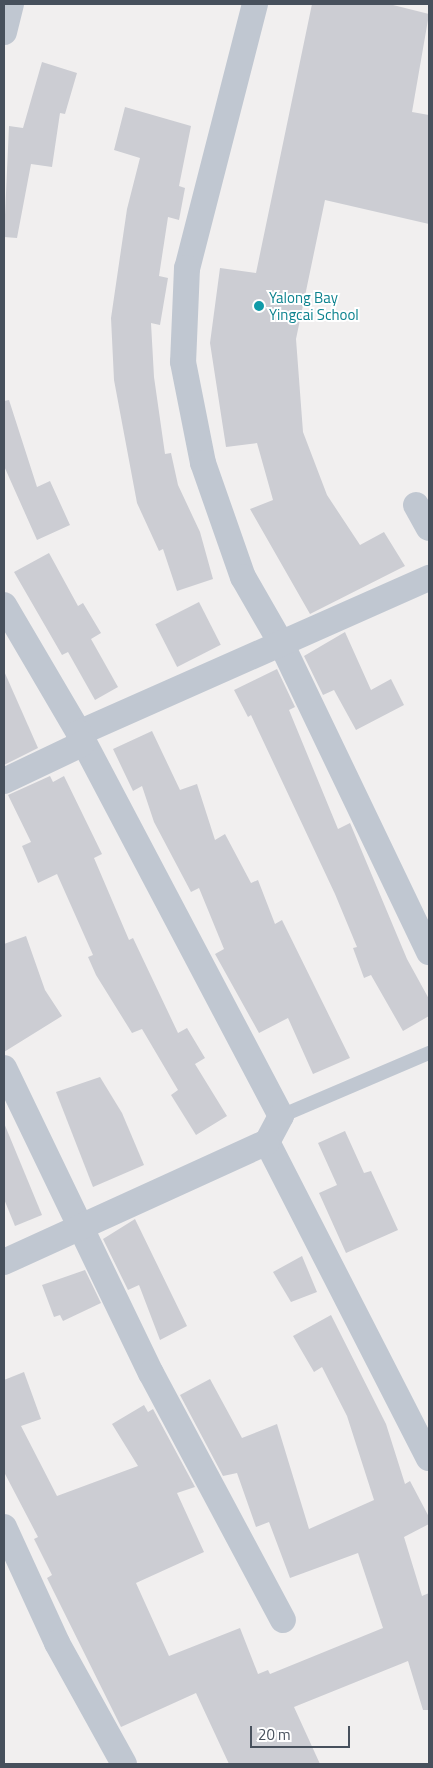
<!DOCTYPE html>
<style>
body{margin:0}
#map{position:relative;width:433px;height:1768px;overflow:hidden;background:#f1efef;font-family:"Titillium Web",sans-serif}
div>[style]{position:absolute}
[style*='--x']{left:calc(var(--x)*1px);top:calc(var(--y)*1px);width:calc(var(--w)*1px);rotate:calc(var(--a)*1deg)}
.building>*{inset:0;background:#cccdd3;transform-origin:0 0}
.lane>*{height:14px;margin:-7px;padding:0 7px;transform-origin:7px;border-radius:7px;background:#c0c7d1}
.street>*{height:26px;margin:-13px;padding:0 13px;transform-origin:13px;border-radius:13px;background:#c0c7d1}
.dots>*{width:14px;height:14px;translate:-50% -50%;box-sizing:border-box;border:2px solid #fff;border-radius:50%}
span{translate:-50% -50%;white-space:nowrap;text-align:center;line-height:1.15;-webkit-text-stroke:4px #fff;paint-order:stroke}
.culture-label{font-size:15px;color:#0d838f}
.left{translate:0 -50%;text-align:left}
.frame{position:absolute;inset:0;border:5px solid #47505c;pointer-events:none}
.scale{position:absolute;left:250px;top:1726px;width:100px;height:22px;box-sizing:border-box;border:2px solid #47505c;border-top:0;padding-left:6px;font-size:15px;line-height:18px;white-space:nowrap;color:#47505c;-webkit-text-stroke:4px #fff;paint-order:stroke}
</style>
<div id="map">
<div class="building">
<div style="clip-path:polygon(312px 4px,389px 4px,429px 14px,412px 112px,429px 115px,429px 224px,325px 200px,296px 339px,303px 432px,327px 495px,360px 545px,384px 532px,405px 566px,310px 614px,250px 509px,273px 500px,257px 443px,226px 447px,210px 343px,220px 268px,256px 273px)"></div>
<div style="clip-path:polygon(42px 62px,77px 73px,65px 114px,60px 113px,52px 167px,31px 164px,17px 238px,4px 237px,9px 126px,23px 128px)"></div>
<div style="clip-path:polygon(125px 107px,191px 126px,179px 186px,185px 188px,179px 220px,168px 217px,159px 276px,168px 278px,160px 325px,151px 323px,154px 377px,165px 454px,171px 453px,178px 485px,200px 532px,213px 579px,177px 591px,163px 549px,159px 551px,137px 503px,114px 380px,111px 318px,127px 209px,140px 158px,114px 150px)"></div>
<div style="clip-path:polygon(9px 400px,37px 487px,50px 481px,70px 525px,37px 540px,4px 466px,4px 401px)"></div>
<div style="clip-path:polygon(49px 553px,78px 606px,83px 603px,101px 633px,91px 639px,118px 687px,95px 700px,68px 652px,62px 655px,14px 572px)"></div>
<div style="left:199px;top:602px;width:48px;height:49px;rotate:63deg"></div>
<div style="clip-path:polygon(345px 632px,371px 690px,391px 679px,404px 705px,356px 730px,334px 690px,323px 695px,304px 656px)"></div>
<div style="clip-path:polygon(277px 669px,295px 707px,289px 710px,338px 829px,350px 823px,407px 959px,429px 999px,429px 1016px,403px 1031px,371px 975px,364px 978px,353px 948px,357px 947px,335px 894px,251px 715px,248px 717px,234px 690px)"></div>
<div style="clip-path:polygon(4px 671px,38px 748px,4px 765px)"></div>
<div style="clip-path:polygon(152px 731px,180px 790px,197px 784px,215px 840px,225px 834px,251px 883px,258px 880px,275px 924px,282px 920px,350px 1058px,313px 1074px,288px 1018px,259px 1033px,215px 954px,224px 949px,199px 888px,191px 892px,154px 822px,142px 786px,133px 791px,113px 749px)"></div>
<div style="clip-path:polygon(50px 776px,53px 782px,64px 776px,102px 854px,94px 858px,129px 940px,133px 938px,178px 1033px,187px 1028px,205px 1058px,195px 1064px,227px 1116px,196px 1135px,171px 1095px,178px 1090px,142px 1029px,132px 1033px,96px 975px,88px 957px,93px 955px,57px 874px,38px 883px,22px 846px,31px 842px,8px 795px)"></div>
<div style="clip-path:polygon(26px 936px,45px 990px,62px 1016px,4px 1052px,4px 944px)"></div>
<div style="clip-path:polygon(100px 1077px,122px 1113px,144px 1165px,93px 1187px,56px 1092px)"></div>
<div style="clip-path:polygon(4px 1123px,42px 1215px,15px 1226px,4px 1199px)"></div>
<div style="clip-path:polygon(345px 1131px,364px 1173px,371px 1171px,398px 1230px,346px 1253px,319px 1193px,337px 1185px,318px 1143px)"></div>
<div style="clip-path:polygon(135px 1219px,187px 1326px,160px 1340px,139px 1285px,128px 1290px,103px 1239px)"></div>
<div style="clip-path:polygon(302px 1256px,317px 1292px,291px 1302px,273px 1272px)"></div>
<div style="clip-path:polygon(85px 1270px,101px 1303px,63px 1321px,60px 1315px,54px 1317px,42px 1285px)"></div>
<div style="clip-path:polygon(331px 1315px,386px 1424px,405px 1484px,410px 1481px,429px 1517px,429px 1524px,404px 1537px,422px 1596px,429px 1593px,429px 1710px,423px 1710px,408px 1661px,294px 1707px,320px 1764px,229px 1764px,196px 1693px,121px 1727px,47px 1578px,52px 1575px,34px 1539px,38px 1537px,4px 1472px,4px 1380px,24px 1372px,41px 1419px,21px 1426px,57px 1496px,138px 1466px,112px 1424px,144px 1405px,148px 1412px,153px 1409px,195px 1487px,177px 1493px,204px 1552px,136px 1583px,169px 1656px,240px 1628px,258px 1674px,268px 1670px,270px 1674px,383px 1628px,358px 1553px,290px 1578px,269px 1522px,256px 1527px,237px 1473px,223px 1476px,180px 1395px,210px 1379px,242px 1438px,277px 1424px,309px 1529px,374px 1500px,347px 1416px,322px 1367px,314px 1372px,293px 1336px)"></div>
</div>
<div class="lane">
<div style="--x:281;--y:1116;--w:161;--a:-23.1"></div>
</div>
<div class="street">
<div style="--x:255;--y:4;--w:273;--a:104.4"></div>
<div style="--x:187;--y:268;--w:94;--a:92.4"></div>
<div style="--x:183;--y:362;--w:103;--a:78.8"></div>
<div style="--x:203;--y:463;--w:121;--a:70.7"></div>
<div style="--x:243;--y:577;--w:76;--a:60.1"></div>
<div style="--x:281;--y:643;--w:343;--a:64.4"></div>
<div style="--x:4;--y:32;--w:29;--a:-76"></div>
<div style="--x:416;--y:505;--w:26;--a:61"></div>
<div style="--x:4;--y:605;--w:148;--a:59.6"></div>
<div style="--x:79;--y:733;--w:383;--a:-23.9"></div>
<div style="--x:79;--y:733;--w:433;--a:62.2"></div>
<div style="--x:281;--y:1116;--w:30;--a:118"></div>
<div style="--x:267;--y:1142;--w:355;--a:62.9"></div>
<div style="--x:4;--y:781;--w:86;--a:-25.4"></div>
<div style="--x:4;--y:1068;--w:339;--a:64.3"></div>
<div style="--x:151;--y:1373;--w:280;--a:61.9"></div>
<div style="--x:4;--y:1262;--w:289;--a:-24.5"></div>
<div style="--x:4;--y:1527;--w:128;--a:65.4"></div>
<div style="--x:57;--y:1643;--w:138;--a:61"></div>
</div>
<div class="dots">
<div style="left:259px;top:306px;background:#0f9aa8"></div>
</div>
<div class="culture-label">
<span class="left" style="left:269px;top:306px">Yalong Bay<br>Yingcai School</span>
</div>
<div class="frame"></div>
<div class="scale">20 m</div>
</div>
